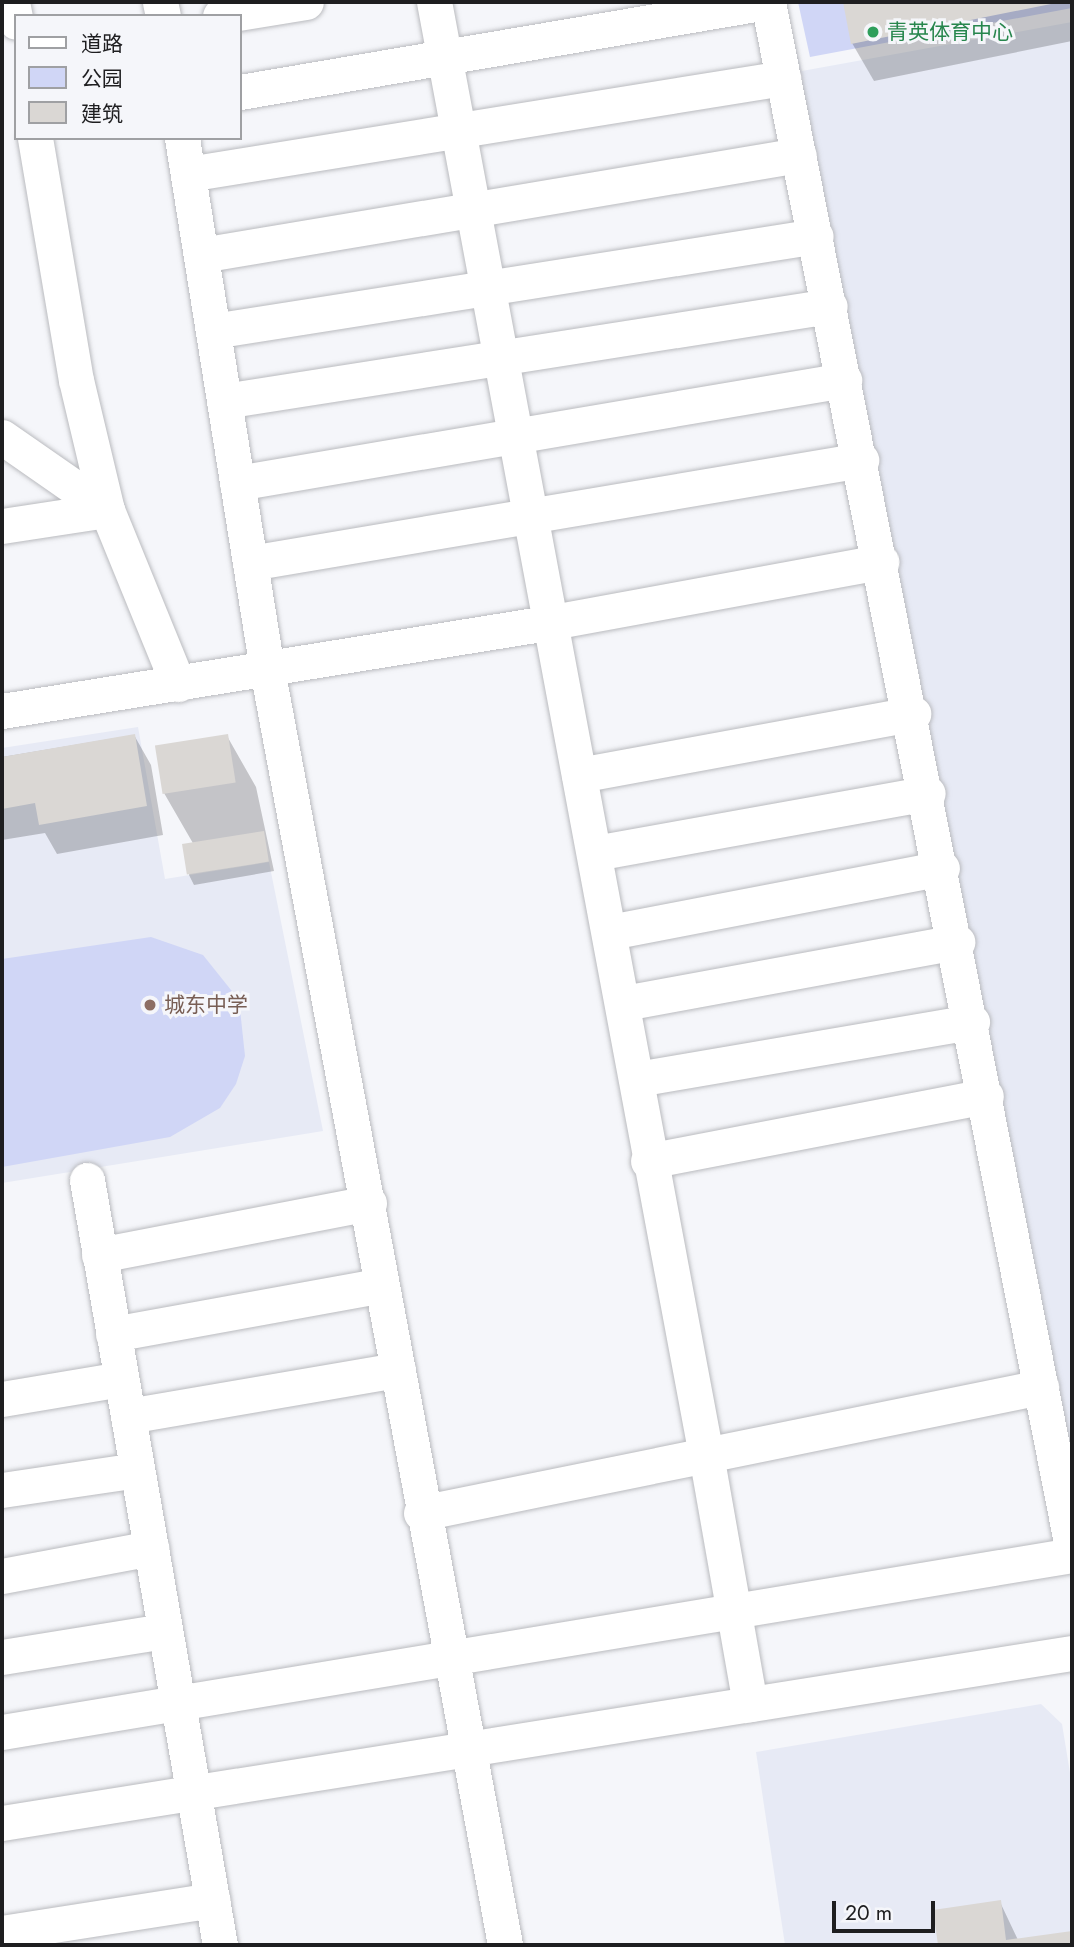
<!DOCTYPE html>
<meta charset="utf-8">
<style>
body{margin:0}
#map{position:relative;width:1074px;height:1947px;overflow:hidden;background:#f5f6fa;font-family:Jost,"Noto Sans SC",sans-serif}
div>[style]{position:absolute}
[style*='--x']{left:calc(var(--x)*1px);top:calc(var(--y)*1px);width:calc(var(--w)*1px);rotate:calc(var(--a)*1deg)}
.built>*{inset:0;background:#e7eaf5}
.green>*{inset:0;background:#d0d6f6}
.shadow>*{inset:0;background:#0003}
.building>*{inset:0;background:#dad7d4;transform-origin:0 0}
.roads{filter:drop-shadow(0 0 2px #babbbf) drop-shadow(0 0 2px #babbbf)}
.minor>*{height:35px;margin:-17.5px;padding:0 17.5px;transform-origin:17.5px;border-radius:17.5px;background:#fff}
.dots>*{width:19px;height:19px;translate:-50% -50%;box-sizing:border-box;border:4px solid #f5f6fa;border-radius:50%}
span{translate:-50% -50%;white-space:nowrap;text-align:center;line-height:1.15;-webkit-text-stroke:6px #f5f6fa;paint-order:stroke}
.leisure-label{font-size:21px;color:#27864d}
.left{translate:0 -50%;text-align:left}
.education-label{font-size:21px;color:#785e54}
.frame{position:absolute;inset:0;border:4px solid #1e1e20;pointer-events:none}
.legend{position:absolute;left:14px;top:14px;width:228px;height:126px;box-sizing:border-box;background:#f5f6fa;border:2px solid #9fa0a3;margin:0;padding:9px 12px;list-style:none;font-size:21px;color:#1e1e20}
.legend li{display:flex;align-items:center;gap:14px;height:35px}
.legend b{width:35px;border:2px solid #9fa0a3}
.scale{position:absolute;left:832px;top:1901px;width:103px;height:32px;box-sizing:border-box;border:4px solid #1e1e20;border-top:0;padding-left:9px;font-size:21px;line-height:24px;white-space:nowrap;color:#1e1e20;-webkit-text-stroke:5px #f5f6fa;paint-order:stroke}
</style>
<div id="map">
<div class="built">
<div style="clip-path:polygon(783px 2px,802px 71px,1072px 22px,1072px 1547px)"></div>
<div style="clip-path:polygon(138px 727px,165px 879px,269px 862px,323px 1131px,2px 1183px,2px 748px)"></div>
<div style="clip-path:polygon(1041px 1704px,1062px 1724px,1072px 1785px,1072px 1945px,785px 1945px,756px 1752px)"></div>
</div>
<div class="green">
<div style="clip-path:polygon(798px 2px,1072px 2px,1072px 8px,810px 57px)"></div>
<div style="clip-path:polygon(151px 937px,203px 955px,239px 1000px,245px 1056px,236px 1084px,220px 1108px,170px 1137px,2px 1167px,2px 959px)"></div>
</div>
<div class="shadow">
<div style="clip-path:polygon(844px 2px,1072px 2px,1072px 41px,874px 81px,852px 43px)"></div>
<div style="clip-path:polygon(134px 735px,151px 765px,163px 835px,57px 854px,45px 833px,2px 840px,2px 757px)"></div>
<div style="clip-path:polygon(227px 736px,256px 787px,274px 871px,194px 885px,189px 875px,194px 845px,164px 793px)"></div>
<div style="clip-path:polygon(1000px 1902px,1018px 1940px,1072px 1932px,1072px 1945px,939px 1945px,935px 1912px)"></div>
</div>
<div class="building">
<div style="clip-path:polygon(843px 2px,1056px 2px,1056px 3px,851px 44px)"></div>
<div style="clip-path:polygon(135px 734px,147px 806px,39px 825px,35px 803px,2px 809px,2px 757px)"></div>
<div style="left:228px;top:734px;width:49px;height:74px;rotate:81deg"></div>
<div style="left:264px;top:831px;width:31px;height:83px;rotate:81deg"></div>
<div style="clip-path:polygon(1001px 1900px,1006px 1940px,1072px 1931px,1072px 1945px,938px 1945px,933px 1910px)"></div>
</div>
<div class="roads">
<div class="minor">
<div style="--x:12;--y:2;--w:20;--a:79"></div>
<div style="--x:160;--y:2;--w:14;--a:78"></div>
<div style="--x:768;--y:2;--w:1575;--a:78.87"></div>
<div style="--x:220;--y:16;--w:87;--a:-9.2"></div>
<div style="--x:240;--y:92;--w:535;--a:-9.69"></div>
<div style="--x:35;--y:138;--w:245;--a:80.4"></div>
<div style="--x:76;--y:380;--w:134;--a:76.6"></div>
<div style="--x:182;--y:138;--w:538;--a:80.91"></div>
<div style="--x:267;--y:669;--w:1298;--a:79.43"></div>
<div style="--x:188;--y:174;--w:603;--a:-9.17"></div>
<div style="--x:201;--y:255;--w:606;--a:-9.49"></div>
<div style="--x:213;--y:331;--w:610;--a:-8.95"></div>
<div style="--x:224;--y:401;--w:613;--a:-8.91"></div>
<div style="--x:2;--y:437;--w:128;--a:34.8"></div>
<div style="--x:237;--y:483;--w:616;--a:-9.63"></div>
<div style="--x:2;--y:526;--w:106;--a:-8.7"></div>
<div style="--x:107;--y:510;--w:188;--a:67.8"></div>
<div style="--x:250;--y:563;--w:620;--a:-9.57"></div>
<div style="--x:2;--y:711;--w:552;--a:-9.17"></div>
<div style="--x:547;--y:623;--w:340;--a:-10.4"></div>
<div style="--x:579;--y:775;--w:340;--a:-10.4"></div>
<div style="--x:595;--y:853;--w:338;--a:-10.2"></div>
<div style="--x:610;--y:932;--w:338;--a:-10.9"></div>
<div style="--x:624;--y:1003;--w:339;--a:-10.4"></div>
<div style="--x:637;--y:1079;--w:340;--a:-9.7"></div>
<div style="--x:648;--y:1161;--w:344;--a:-10.9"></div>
<div style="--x:87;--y:1180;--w:776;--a:80.14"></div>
<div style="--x:99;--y:1255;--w:275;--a:-10.9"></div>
<div style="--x:113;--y:1334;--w:273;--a:-10.3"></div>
<div style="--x:2;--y:1399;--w:121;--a:-9.5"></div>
<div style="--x:128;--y:1416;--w:274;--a:-9.7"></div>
<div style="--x:2;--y:1490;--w:136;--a:-8.4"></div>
<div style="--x:421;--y:1513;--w:291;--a:-11.5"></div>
<div style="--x:706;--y:1455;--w:1478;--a:-100.6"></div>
<div style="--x:2;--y:1576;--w:152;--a:-10.6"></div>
<div style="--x:2;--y:1657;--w:165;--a:-9.1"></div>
<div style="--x:750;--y:1704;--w:253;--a:-100"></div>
<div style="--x:706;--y:1455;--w:342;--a:-11.5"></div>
<div style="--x:2;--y:1732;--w:1085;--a:-9.39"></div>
<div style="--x:2;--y:1823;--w:1083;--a:-9.03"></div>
<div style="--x:2;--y:1933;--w:213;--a:-8.9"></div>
</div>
</div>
<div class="dots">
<div style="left:873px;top:32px;background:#2e9e5b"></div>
<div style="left:150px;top:1005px;background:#8d6e63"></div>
</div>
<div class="leisure-label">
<span class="left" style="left:887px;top:32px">青英体育中心</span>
</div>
<div class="education-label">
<span class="left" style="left:164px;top:1005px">城东中学</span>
</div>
<div class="frame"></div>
<ul class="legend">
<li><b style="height:9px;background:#fff"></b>道路</li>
<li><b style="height:19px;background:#d0d6f6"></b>公园</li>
<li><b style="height:19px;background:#dad7d4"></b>建筑</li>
</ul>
<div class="scale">20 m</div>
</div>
